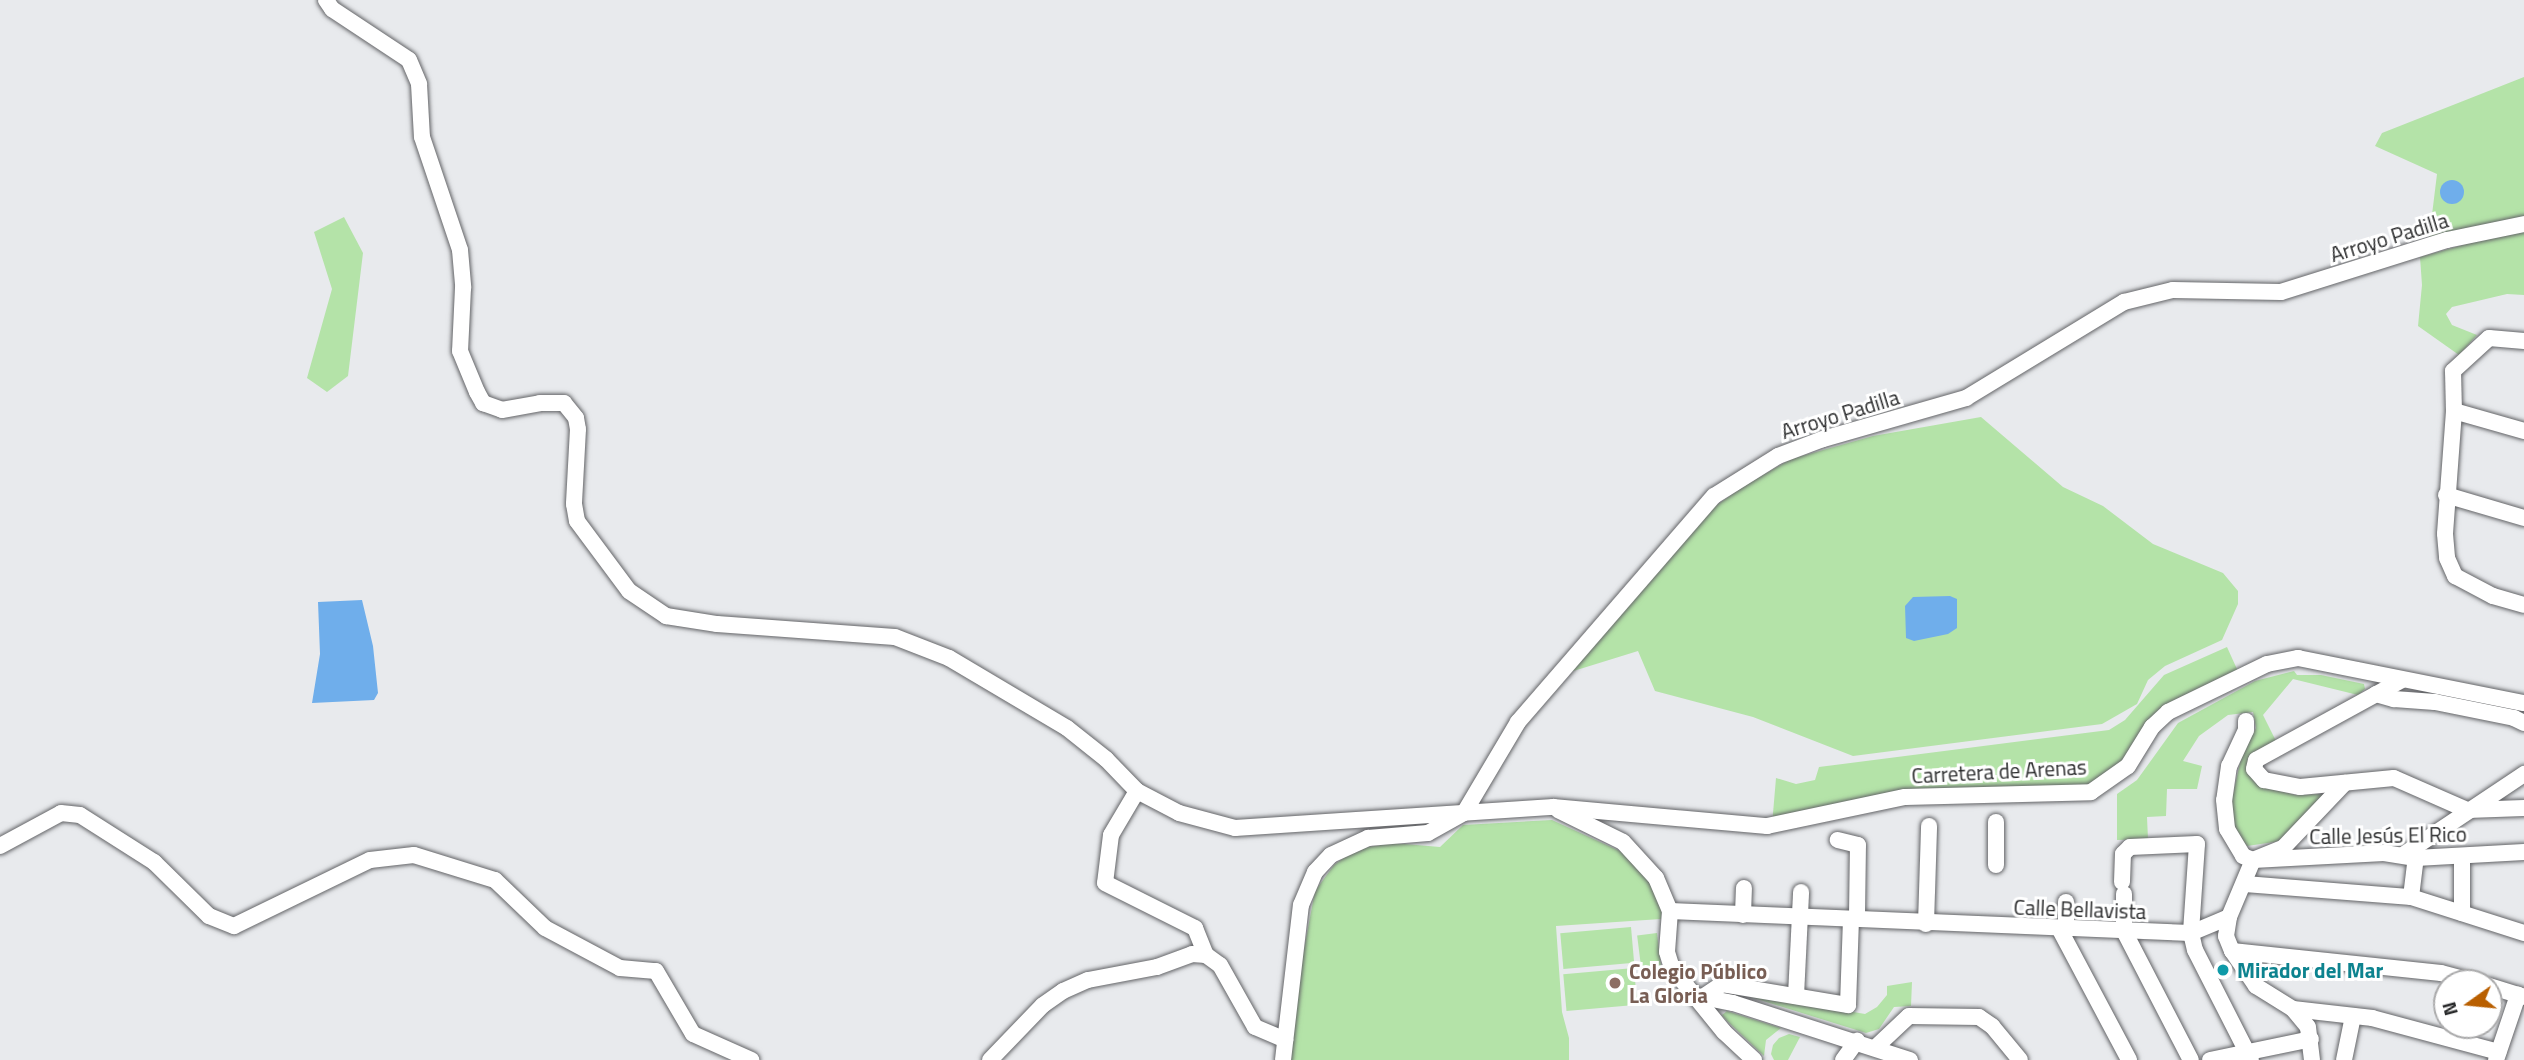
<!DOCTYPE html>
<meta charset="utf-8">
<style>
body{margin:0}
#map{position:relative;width:2524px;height:1060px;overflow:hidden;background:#e8eaed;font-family:"Titillium Web",sans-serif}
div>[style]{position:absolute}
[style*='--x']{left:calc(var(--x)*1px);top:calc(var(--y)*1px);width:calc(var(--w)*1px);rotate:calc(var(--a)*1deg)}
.green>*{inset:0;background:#b4e3a8;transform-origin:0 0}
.water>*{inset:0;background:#6faeeb}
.round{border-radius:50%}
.roads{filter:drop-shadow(0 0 2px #636467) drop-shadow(0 0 2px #636467)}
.minor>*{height:16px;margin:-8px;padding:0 8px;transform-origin:8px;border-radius:8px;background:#fff}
.dots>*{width:19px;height:19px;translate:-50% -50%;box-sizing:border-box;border:4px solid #fff;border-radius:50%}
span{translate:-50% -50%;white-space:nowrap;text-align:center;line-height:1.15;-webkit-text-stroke:6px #fff;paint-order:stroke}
.street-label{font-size:21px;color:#2a2b2c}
.culture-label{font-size:21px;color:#0d838f;font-weight:700}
.left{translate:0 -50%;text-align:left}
.education-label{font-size:21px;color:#785e54;font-weight:700}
.north{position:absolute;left:2433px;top:969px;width:70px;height:70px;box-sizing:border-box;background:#fff;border:2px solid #aaaaab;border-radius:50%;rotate:255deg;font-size:19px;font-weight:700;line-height:28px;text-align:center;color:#2a2b2c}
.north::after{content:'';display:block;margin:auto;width:24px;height:32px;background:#b95f00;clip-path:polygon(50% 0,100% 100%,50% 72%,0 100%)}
</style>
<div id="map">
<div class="green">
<div style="clip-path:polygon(2524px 77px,2524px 218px,2429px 239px,2437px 174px,2375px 146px,2382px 133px)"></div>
<div style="clip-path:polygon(344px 217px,363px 253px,348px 376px,327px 392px,307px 378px,332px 289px,314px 232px)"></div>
<div style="clip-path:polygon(2524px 228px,2524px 295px,2507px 294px,2452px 307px,2446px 314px,2452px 325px,2477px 335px,2459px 355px,2418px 326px,2422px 285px,2420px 257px)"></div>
<div style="clip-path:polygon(1981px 417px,2063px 487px,2103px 506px,2153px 544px,2223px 573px,2238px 591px,2238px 604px,2222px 640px,2165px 666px,2148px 680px,2137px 704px,2102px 724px,1853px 756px,1753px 717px,1655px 691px,1638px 651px,1567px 673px,1714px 507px,1744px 486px,1791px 459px,1873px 436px)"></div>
<div style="clip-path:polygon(2227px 647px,2241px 678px,2168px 712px,2128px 766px,2091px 792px,1905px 797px,1772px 825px,1776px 778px,1796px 784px,1815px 780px,1819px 767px,2109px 730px,2125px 720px,2164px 675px)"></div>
<div style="clip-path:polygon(2294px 671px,2297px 675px,2321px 675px,2364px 684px,2365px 689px,2358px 695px,2293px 679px,2263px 715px,2276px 741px,2254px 754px,2258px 784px,2295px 795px,2323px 794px,2325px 800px,2281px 841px,2247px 846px,2237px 834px,2230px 807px,2243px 750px,2256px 728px,2253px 712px,2228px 715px,2199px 736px,2183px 761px,2202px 766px,2197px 789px,2167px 789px,2166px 816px,2147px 817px,2148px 839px,2117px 840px,2117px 794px,2137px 780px,2178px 723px,2255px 681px)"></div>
<div style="clip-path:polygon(1552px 820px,1620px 851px,1649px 878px,1663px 907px,1661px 919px,1556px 926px,1562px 1012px,1569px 1038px,1569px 1060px,1291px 1060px,1300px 970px,1315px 891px,1334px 865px,1356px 849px,1393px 843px,1440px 847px,1463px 825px)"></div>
<div style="left:1631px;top:927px;width:36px;height:71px;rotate:85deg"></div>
<div style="left:1657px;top:933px;width:42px;height:20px;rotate:83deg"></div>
<div style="left:1634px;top:968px;width:37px;height:71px;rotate:85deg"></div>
<div style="clip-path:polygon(1912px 982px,1911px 1006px,1894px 1007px,1879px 1029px,1866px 1033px,1728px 990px,1865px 1014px,1877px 1007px,1887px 995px,1887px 986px)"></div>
<div style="clip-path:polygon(1727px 1011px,1781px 1028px,1766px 1040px,1764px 1056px,1727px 1021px,1722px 1015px)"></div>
<div style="clip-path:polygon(1789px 1034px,1800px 1037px,1788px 1060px,1774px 1060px,1771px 1054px,1773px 1045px,1779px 1038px)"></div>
</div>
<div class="water">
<div class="round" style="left:2440px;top:180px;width:24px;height:24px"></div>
<div style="clip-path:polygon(1950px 596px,1957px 599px,1957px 628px,1948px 634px,1914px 641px,1906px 638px,1905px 606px,1913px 597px)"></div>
<div style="clip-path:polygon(362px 600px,373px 646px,378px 693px,374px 700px,312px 703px,320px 654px,318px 602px)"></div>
</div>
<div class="roads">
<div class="minor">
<div style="--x:326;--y:0;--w:11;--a:56"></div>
<div style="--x:332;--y:9;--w:92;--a:33.5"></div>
<div style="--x:409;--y:60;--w:26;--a:67"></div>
<div style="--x:419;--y:84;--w:53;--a:86.8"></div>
<div style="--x:422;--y:137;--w:119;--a:71.4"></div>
<div style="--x:460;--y:250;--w:38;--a:85"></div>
<div style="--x:463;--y:288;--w:63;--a:92.7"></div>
<div style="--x:460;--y:351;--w:44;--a:67.5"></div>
<div style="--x:477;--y:392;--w:13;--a:61"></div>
<div style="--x:483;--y:403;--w:20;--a:20"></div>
<div style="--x:502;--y:410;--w:39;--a:-10"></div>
<div style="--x:540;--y:403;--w:24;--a:0"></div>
<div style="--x:564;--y:403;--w:19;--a:51"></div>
<div style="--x:576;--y:418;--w:11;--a:80"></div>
<div style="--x:578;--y:429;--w:75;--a:93.1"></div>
<div style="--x:574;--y:504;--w:17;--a:80"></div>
<div style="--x:577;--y:521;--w:87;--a:53.4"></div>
<div style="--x:629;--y:591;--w:45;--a:34"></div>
<div style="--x:666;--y:616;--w:52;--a:8.9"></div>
<div style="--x:717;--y:624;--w:178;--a:4.2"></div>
<div style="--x:895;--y:637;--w:58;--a:21.3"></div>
<div style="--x:949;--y:658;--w:137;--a:30.7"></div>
<div style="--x:1067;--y:728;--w:50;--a:38.5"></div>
<div style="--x:1106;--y:759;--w:45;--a:45.9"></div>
<div style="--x:1137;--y:791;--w:47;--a:27.6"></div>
<div style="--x:1179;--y:813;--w:58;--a:15"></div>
<div style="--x:1235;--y:828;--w:319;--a:-3.8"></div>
<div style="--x:1553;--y:807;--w:215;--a:5.1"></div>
<div style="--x:1767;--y:826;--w:141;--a:-11.9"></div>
<div style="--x:1905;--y:797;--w:186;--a:-1.5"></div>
<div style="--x:2091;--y:792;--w:45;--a:-35.1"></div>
<div style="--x:2128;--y:766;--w:46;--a:-58.4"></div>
<div style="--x:2152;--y:727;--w:22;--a:-43"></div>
<div style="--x:2168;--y:712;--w:110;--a:-25.9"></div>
<div style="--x:2267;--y:664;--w:32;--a:-11"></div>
<div style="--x:2298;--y:658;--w:230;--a:11.3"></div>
<div style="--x:2524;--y:341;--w:35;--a:-175"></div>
<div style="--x:2489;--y:338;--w:49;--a:137.5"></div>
<div style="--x:2453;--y:371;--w:40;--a:88.6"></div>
<div style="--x:2454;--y:411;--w:123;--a:94.2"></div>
<div style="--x:2445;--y:534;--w:24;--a:85"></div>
<div style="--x:2447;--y:558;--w:20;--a:66"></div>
<div style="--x:2455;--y:576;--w:43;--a:27.8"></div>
<div style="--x:2493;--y:596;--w:32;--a:16"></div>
<div style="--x:2454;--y:411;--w:73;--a:15.9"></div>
<div style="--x:2446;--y:495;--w:81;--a:16.4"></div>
<div style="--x:2402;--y:680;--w:166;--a:151.3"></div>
<div style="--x:2256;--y:760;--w:9;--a:103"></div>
<div style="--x:2254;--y:769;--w:15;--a:48"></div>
<div style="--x:2264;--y:780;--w:37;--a:11"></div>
<div style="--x:2300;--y:787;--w:94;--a:-5.5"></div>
<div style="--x:2394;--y:778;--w:80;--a:23.7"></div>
<div style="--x:2467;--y:810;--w:57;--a:-2"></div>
<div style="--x:2376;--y:694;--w:19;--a:16"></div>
<div style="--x:2394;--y:699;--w:41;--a:4.2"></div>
<div style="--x:2435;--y:702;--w:81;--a:11.4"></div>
<div style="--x:2514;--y:718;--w:11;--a:27"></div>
<div style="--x:2246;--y:721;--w:9;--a:90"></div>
<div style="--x:2246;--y:730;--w:40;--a:115"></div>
<div style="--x:2229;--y:766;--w:34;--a:98"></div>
<div style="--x:2224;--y:800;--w:29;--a:84"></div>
<div style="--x:2227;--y:829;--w:31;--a:59"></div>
<div style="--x:2243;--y:856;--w:11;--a:22"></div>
<div style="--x:2253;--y:860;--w:131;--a:-3.1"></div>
<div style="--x:2384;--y:853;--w:32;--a:9"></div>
<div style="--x:2416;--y:858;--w:108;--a:-3.2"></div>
<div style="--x:1137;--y:791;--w:51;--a:120.6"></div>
<div style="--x:1111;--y:835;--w:48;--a:97.1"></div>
<div style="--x:1105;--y:883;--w:101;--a:26.6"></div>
<div style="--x:1195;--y:928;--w:29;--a:68"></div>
<div style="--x:1558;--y:810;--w:72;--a:26.2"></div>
<div style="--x:1623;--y:842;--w:49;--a:47.5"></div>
<div style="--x:1656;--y:878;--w:36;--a:67"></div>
<div style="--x:1670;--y:911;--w:41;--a:94.2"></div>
<div style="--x:1667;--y:952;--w:17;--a:73"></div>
<div style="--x:1672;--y:968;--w:82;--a:50.9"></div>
<div style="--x:1724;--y:1032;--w:41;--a:43"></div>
<div style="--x:0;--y:846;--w:69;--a:-28.4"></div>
<div style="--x:61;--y:813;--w:19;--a:6"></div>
<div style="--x:80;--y:815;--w:88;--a:32.4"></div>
<div style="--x:154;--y:862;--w:77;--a:44.5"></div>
<div style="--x:209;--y:916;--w:27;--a:22"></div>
<div style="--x:234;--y:926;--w:151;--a:-25.9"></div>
<div style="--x:370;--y:860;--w:44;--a:-6.5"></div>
<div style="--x:414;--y:855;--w:85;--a:17.2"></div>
<div style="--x:495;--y:880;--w:69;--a:43.8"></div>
<div style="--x:545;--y:928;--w:85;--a:28.1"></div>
<div style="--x:620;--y:968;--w:36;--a:5"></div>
<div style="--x:656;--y:971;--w:73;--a:59.6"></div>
<div style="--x:693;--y:1034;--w:64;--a:24.1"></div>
<div style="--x:2403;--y:855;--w:146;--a:-33.8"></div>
<div style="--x:1996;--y:865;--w:43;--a:-90"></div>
<div style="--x:2122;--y:882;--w:28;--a:-88"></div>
<div style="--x:2123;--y:854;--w:10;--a:-45"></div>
<div style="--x:2130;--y:847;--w:67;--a:-2.6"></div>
<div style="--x:2197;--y:844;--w:89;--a:93.9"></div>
<div style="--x:2191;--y:933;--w:17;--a:77"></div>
<div style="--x:2195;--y:950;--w:123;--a:63"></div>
<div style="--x:2245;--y:884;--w:167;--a:4.5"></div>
<div style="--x:2411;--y:897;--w:119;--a:17.7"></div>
<div style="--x:2124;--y:894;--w:37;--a:90"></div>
<div style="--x:2124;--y:931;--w:145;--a:62.6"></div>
<div style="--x:2411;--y:897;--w:39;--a:-83"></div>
<div style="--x:2066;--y:902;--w:21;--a:90"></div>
<div style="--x:2066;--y:923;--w:9;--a:131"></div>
<div style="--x:2060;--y:930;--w:147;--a:62"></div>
<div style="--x:1670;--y:911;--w:521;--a:2.42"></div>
<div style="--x:2191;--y:933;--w:41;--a:-22.8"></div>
<div style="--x:2462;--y:913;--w:57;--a:-90"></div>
<div style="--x:1743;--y:915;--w:27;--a:-88"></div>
<div style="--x:1926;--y:924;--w:98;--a:-88.2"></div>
<div style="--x:2232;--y:951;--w:210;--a:6"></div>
<div style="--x:2441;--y:973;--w:39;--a:15"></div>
<div style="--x:2489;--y:986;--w:37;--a:17"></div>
<div style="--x:1697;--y:996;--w:37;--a:11"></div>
<div style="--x:1733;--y:1003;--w:186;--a:17.9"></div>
<div style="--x:1796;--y:996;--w:104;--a:-87.2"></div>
<div style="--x:1703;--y:997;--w:23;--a:-34"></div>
<div style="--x:1722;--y:984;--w:128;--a:9.5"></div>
<div style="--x:1848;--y:1005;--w:84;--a:-88"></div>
<div style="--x:1851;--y:921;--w:8;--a:-45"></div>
<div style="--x:1857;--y:915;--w:70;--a:-89.2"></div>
<div style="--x:1858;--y:845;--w:21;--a:-166"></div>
<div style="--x:2293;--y:1009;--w:80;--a:6.5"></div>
<div style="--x:2372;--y:1018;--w:131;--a:15"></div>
<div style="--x:1876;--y:1047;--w:45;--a:-43.2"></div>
<div style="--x:1909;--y:1016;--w:70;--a:0.8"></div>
<div style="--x:1979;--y:1017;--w:16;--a:35"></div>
<div style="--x:1992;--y:1026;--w:44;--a:50.5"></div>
<div style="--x:990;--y:1060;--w:76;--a:-46.1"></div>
<div style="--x:1043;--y:1005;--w:24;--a:-35"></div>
<div style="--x:1063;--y:991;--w:27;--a:-24"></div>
<div style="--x:1088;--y:980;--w:70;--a:-10.7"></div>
<div style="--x:1157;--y:967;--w:37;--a:-20"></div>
<div style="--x:1192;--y:954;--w:14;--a:4"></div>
<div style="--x:1206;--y:955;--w:17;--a:36"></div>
<div style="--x:1220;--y:965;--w:71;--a:60.6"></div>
<div style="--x:1255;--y:1027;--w:33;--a:23"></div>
<div style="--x:1283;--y:1060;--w:156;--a:-83.4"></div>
<div style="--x:1301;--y:905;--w:36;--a:-67"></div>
<div style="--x:1315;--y:872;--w:23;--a:-47"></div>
<div style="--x:1331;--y:855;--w:41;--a:-24.7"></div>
<div style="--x:1368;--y:838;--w:60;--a:-4.8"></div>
<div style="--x:1428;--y:833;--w:41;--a:-29.1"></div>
<div style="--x:1464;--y:813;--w:106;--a:-59.3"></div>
<div style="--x:1518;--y:722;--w:299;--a:-49.1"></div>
<div style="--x:1714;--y:496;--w:75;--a:-32"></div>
<div style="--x:1778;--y:456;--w:48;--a:-20.7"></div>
<div style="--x:1823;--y:439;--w:149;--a:-16"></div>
<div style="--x:1966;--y:398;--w:185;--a:-31.3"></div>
<div style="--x:2124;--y:302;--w:50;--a:-13.8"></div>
<div style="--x:2173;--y:290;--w:108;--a:1.1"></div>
<div style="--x:2281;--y:292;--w:174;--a:-17.4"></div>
<div style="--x:2447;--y:240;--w:79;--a:-11.7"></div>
<div style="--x:1843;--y:1060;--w:24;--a:-54"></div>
<div style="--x:2210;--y:1060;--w:103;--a:-11.7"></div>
<div style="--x:2312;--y:1060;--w:33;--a:-97"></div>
<div style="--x:2308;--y:1027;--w:23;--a:-130"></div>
<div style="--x:2293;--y:1009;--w:44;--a:-148.1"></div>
<div style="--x:2256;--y:986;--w:42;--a:-124.4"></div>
<div style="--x:2232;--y:951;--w:16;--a:-112"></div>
<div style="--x:2226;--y:936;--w:19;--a:-81"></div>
<div style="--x:2229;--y:917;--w:62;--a:-67.2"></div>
<div style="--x:2253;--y:860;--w:32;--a:-22"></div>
<div style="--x:2283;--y:848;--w:90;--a:-46.4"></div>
<div style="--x:2344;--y:1060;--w:45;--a:-78.4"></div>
<div style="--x:2496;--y:1060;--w:69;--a:-71.3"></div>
</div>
</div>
<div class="dots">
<div style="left:2223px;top:970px;background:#0f9aa8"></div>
<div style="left:1615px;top:983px;background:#8d6e63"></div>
</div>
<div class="street-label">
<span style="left:2389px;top:237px;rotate:-17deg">Arroyo Padilla</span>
<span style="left:1840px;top:414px;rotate:-17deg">Arroyo Padilla</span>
<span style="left:1999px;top:771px;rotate:-3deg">Carretera de Arenas</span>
<span style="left:2388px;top:835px;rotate:-1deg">Calle Jesús El Rico</span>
<span style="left:2080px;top:909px;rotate:2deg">Calle Bellavista</span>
</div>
<div class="culture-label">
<span class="left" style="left:2237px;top:970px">Mirador del Mar</span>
</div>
<div class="education-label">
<span class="left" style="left:1629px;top:983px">Colegio Público<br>La Gloria</span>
</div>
<div class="north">N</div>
</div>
